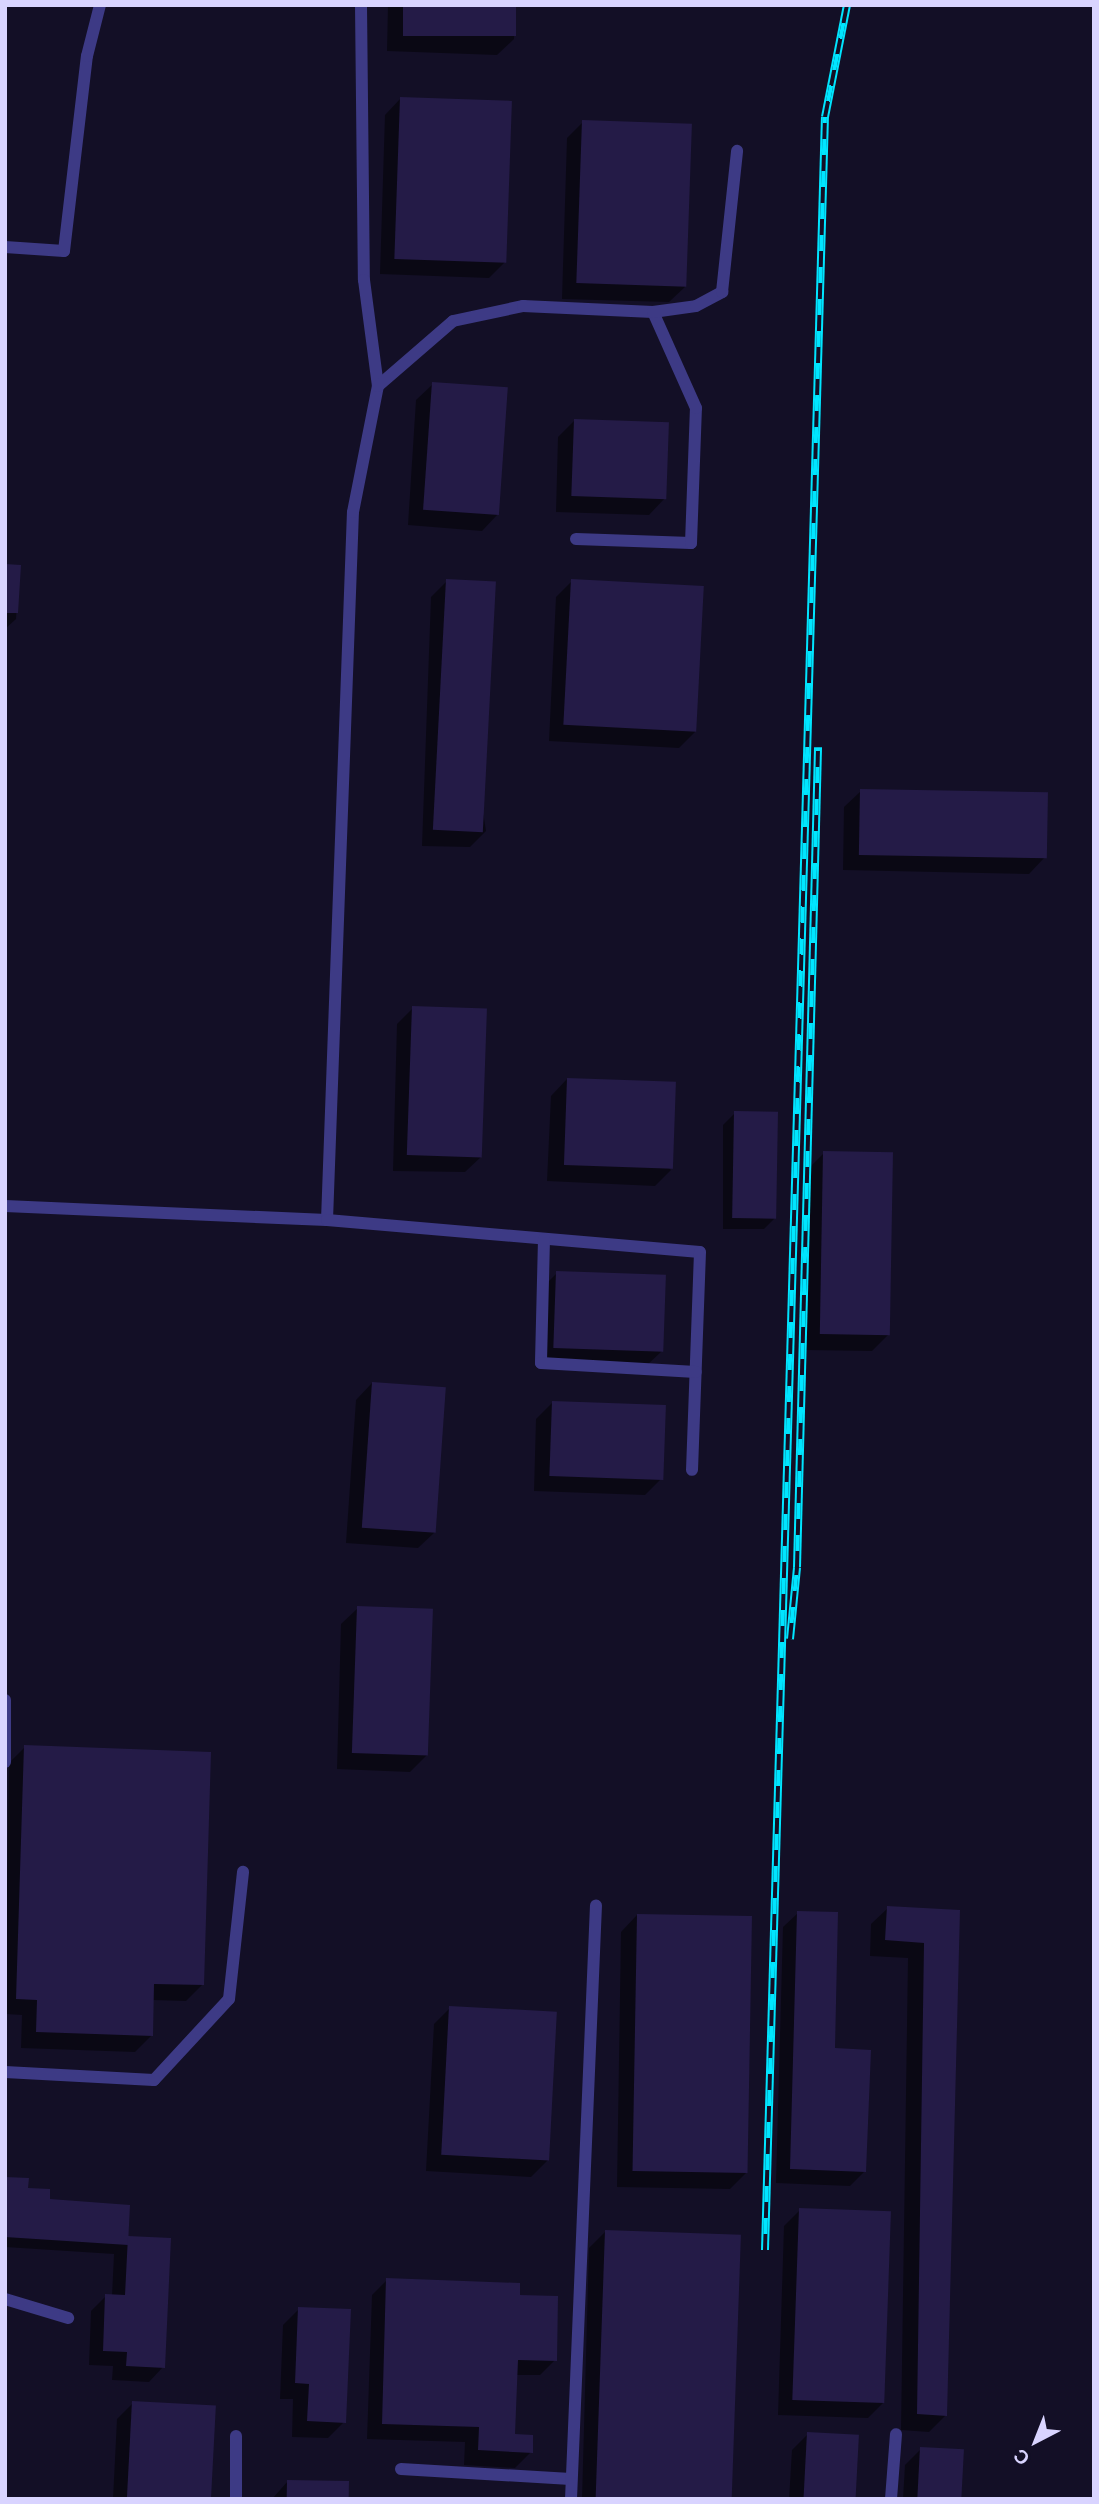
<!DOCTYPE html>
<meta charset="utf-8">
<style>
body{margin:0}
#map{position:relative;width:1099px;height:2504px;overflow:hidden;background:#130f26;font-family:"DM Sans",sans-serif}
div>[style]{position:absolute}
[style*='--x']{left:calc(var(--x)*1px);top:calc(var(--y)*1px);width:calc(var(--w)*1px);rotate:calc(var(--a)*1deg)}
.shadow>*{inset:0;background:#0007}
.building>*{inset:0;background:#241b47;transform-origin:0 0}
.service>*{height:12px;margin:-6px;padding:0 6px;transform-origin:6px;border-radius:6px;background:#3d3a85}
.rail>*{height:8px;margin-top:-4px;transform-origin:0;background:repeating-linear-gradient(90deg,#130f26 0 16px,#00e5ff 0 32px);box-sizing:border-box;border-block:2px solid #00e5ff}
span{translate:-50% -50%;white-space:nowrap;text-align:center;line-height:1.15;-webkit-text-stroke:5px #130f26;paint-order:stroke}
.frame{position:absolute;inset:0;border:7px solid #d9d4ff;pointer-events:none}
.north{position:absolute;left:1001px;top:2406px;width:70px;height:70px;-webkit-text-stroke:5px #130f26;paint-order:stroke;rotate:222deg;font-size:19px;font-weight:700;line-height:28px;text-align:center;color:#d9d4ff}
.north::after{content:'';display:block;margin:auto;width:24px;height:32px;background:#d9d4ff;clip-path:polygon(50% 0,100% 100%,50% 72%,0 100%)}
</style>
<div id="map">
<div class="shadow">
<div style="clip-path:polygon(388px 5px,515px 5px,514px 39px,497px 55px,387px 51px)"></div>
<div style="clip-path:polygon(401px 98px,506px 261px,489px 278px,380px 274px,385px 115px)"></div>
<div style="clip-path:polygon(583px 122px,686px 286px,669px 302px,562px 299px,567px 138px)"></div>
<div style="clip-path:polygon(433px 384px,498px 514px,482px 531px,408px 525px,416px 400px)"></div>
<div style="clip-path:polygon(574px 421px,665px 498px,649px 515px,556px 512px,558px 437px)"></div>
<div style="clip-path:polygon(5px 565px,19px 566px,16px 619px,5px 629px)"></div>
<div style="clip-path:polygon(447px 581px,486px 831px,470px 847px,422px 846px,431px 597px)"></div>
<div style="clip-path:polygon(572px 581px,696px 731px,679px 748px,549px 741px,556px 597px)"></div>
<div style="clip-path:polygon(861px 791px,1045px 857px,1029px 874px,843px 870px,844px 807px)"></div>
<div style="clip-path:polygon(413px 1008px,482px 1156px,465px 1172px,393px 1171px,397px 1024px)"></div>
<div style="clip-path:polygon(567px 1079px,671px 1170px,655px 1186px,547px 1181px,551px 1096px)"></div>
<div style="clip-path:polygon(735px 1113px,776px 1217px,764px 1229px,723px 1229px,723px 1125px)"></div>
<div style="clip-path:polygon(824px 1153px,888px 1335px,872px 1351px,804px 1350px,808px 1169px)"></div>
<div style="clip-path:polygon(557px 1273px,662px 1351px,645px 1367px,538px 1363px,541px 1289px)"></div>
<div style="clip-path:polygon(372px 1383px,435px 1532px,418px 1548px,346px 1543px,356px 1400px)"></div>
<div style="clip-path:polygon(552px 1403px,662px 1478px,645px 1495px,534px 1491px,536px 1419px)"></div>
<div style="clip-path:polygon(358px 1608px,427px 1755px,410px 1772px,337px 1769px,341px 1624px)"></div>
<div style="clip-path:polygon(25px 1747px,202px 1985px,186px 2001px,152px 2000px,151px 2036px,135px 2052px,21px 2048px,22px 2015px,5px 2014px,9px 1763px)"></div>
<div style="clip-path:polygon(888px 1908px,958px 1912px,945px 2416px,929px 2432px,901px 2430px,908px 1958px,870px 1956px,871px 1924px)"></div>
<div style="clip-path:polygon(798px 1913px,864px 2172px,850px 2186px,776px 2183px,783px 1927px)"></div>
<div style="clip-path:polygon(637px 1915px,746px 2173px,730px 2189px,617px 2187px,621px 1932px)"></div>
<div style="clip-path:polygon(450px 2008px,548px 2160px,531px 2177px,426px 2171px,434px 2024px)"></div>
<div style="clip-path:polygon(5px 2178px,126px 2238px,163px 2367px,149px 2382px,112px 2380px,113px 2366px,89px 2365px,91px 2311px,106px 2296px,112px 2296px,114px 2254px,5px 2247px)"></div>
<div style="clip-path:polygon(800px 2210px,884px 2402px,868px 2418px,778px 2415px,784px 2226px)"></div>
<div style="clip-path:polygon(605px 2232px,731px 2499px,582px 2499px,589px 2248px)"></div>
<div style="clip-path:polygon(387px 2280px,555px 2360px,540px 2375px,515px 2375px,513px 2435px,531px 2452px,515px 2468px,464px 2465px,465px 2442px,367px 2439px,372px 2295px)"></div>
<div style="clip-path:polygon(299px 2309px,344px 2422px,328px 2438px,292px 2437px,293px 2399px,280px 2399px,283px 2325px)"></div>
<div style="clip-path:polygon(133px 2403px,210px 2499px,113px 2499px,117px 2419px)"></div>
<div style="clip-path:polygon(808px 2434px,853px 2499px,789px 2499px,792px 2450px)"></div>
<div style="clip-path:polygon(921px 2449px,959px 2499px,903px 2499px,905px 2465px)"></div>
<div style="clip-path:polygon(288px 2481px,347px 2499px,272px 2499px)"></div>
</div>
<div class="building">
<div style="left:403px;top:5px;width:113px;height:31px"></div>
<div style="left:400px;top:97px;width:112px;height:162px;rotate:2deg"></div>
<div style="left:582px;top:120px;width:110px;height:163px;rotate:2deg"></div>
<div style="left:432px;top:382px;width:76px;height:128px;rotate:4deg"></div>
<div style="left:574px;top:419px;width:95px;height:77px;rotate:2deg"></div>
<div style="clip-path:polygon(5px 564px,21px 565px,18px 613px,5px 613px)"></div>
<div style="left:446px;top:579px;width:50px;height:251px;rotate:3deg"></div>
<div style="left:571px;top:579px;width:133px;height:146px;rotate:3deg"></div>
<div style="left:860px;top:789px;width:188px;height:66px;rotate:1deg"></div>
<div style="left:412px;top:1006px;width:75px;height:149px;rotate:2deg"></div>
<div style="left:567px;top:1078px;width:109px;height:87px;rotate:2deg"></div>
<div style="left:734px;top:1111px;width:44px;height:107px;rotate:1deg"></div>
<div style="left:823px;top:1151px;width:70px;height:183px;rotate:1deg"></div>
<div style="left:556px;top:1271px;width:110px;height:77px;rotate:2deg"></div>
<div style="left:372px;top:1382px;width:74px;height:146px;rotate:4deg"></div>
<div style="left:552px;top:1401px;width:114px;height:75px;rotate:2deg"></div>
<div style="left:357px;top:1606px;width:76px;height:147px;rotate:2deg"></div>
<div style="clip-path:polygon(24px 1745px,211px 1752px,204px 1985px,154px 1984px,153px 2036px,36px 2032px,37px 2000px,16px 1999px)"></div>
<div style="clip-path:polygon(887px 1906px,960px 1910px,947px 2416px,917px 2414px,924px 1943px,885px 1940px)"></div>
<div style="clip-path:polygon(797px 1911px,838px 1912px,835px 2048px,871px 2050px,866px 2172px,790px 2169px)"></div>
<div style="left:637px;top:1914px;width:115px;height:257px;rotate:1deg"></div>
<div style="left:449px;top:2006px;width:108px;height:149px;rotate:3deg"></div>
<div style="clip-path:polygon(5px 2177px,29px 2178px,28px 2188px,50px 2189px,50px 2199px,130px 2205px,128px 2245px,5px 2237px)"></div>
<div style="left:799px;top:2208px;width:92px;height:192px;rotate:2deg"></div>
<div style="left:605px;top:2230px;width:136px;height:269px;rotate:2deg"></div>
<div style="clip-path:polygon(128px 2236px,171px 2238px,165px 2368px,126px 2366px,127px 2352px,103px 2351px,105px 2294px,125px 2295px)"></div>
<div style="clip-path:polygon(386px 2278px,520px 2283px,520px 2295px,558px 2296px,557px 2361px,518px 2360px,515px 2434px,533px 2435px,533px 2453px,478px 2450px,479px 2427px,382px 2424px)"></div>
<div style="clip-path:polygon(298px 2307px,351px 2309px,346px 2423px,307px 2421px,309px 2384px,295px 2383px)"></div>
<div style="left:132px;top:2401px;width:84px;height:98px;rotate:3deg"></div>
<div style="left:807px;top:2432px;width:52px;height:67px;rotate:3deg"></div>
<div style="left:920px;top:2447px;width:44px;height:52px;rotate:3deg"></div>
<div style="left:287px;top:2480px;width:62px;height:19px;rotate:1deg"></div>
</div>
<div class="service">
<div style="--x:361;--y:5;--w:275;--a:89.4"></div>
<div style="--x:364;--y:280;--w:107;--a:82.5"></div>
<div style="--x:5;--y:247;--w:59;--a:3.9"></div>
<div style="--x:64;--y:251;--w:196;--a:-83.3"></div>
<div style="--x:87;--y:56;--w:53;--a:-75.7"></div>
<div style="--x:576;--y:539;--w:115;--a:2"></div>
<div style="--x:691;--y:543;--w:135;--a:-87.9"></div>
<div style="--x:696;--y:408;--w:105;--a:-114.1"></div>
<div style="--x:5;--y:1206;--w:322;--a:2.5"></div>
<div style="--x:327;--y:1220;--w:708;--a:-87.9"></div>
<div style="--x:353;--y:512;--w:128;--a:-78.8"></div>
<div style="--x:378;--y:386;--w:99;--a:-40.9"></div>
<div style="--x:453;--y:321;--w:72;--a:-12.1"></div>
<div style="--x:523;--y:306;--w:130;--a:2.6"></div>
<div style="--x:653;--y:312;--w:43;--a:-7.9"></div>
<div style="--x:696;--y:306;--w:30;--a:-28"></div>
<div style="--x:722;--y:292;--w:142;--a:-83.9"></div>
<div style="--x:327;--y:1220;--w:374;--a:4.9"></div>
<div style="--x:700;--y:1252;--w:218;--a:92.1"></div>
<div style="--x:544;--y:1239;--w:124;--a:91.4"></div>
<div style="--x:541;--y:1363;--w:155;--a:3.3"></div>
<div style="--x:5;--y:1700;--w:62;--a:90"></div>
<div style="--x:5;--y:2072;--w:149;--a:3.1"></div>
<div style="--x:154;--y:2080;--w:110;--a:-47.2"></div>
<div style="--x:229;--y:1999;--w:128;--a:-83.7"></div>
<div style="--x:5;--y:2299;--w:66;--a:16.8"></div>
<div style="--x:401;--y:2469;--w:170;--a:3.4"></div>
<div style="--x:236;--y:2499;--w:63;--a:-90"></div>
<div style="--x:571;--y:2499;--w:594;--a:-87.59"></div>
<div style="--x:891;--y:2499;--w:65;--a:-85.6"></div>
</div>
<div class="rail">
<div style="--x:790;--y:1639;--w:72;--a:-84.4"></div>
<div style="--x:797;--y:1567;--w:820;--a:-88.53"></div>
<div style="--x:765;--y:2250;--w:2134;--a:-88.39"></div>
<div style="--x:825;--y:117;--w:114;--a:-78.9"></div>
</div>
<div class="frame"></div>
<div class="north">С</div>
</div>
